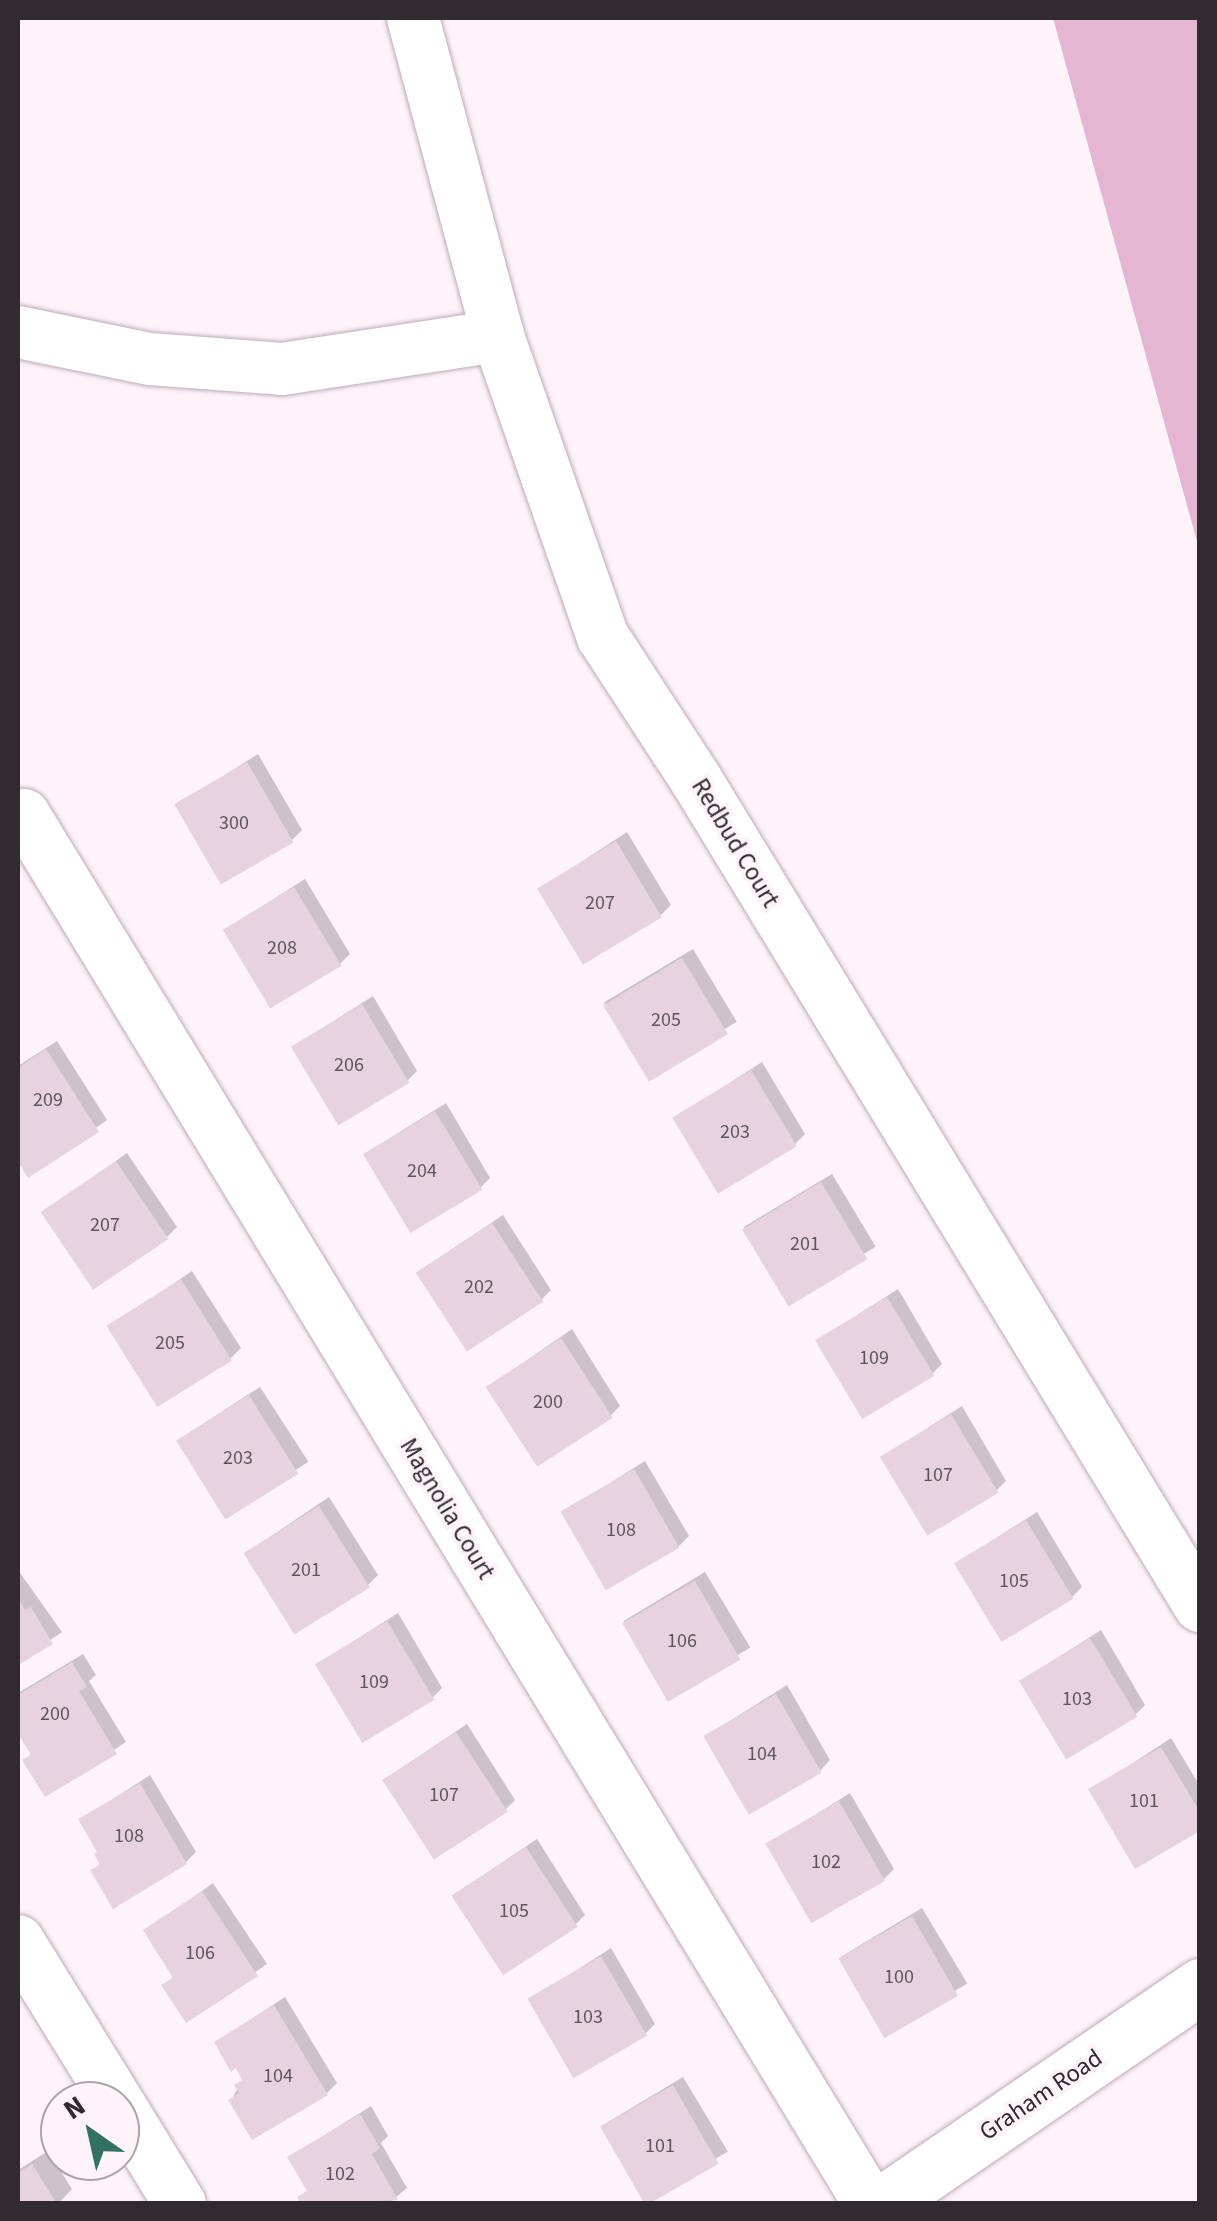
<!DOCTYPE html>
<style>
body{margin:0}
#map{position:relative;width:1217px;height:2221px;overflow:hidden;background:#fff3fa;font-family:"Source Sans 3",sans-serif}
div>[style]{position:absolute}
[style*='--x']{left:calc(var(--x)*1px);top:calc(var(--y)*1px);width:calc(var(--w)*1px);rotate:calc(var(--a)*1deg)}
.green>*{inset:0;background:#e4b6d2}
.shadow>*{inset:0;background:#0003;transform-origin:0 0}
.building>*{inset:0;background:#e6d3de;transform-origin:0 0}
.roads{filter:drop-shadow(0 0 2px #bdabb6) drop-shadow(0 0 2px #bdabb6)}
.street>*{height:52px;margin:-26px;padding:0 26px;transform-origin:26px;border-radius:26px;background:#fff}
.secondary>*{height:55px;margin:-27.5px;padding:0 27.5px;transform-origin:27.5px;border-radius:27.5px;background:#fff}
span{translate:-50% -50%;white-space:nowrap;text-align:center;line-height:1.15;-webkit-text-stroke:8px #fff3fa;paint-order:stroke}
.number-label{font-size:20px;color:#5e545a}
.number-label span{-webkit-text-stroke-width:0}
.street-label{font-size:25px;color:#312a2e}
.frame{position:absolute;inset:0;border:20px solid #312a2e;pointer-events:none}
.north{position:absolute;left:40px;top:2081px;width:100px;height:100px;box-sizing:border-box;background:#fff3fa;border:2px solid #ada3a8;border-radius:50%;rotate:326deg;font-size:28px;font-weight:700;line-height:40px;text-align:center;color:#312a2e}
.north::after{content:'';display:block;margin:auto;width:35px;height:45px;background:#317263;clip-path:polygon(50% 0,100% 100%,50% 72%,0 100%)}
</style>
<div id="map">
<div class="green">
<div style="clip-path:polygon(1053px 18px,1199px 18px,1199px 549px)"></div>
</div>
<div class="shadow">
<div style="clip-path:polygon(258px 754px,302px 830px,292px 840px,178px 805px)"></div>
<div style="clip-path:polygon(627px 832px,671px 905px,661px 915px,540px 889px)"></div>
<div style="clip-path:polygon(305px 879px,350px 954px,340px 964px,225px 930px)"></div>
<div style="left:693px;top:949px;width:85px;height:104px;rotate:59deg"></div>
<div style="clip-path:polygon(373px 996px,417px 1071px,407px 1081px,293px 1047px)"></div>
<div style="clip-path:polygon(57px 1041px,107px 1120px,29px 1175px,18px 1158px,18px 1066px)"></div>
<div style="clip-path:polygon(762px 1062px,805px 1134px,795px 1144px,675px 1118px)"></div>
<div style="clip-path:polygon(446px 1103px,490px 1178px,480px 1188px,366px 1153px)"></div>
<div style="clip-path:polygon(127px 1153px,177px 1227px,167px 1237px,44px 1212px)"></div>
<div style="left:832px;top:1174px;width:85px;height:103px;rotate:59deg"></div>
<div style="clip-path:polygon(503px 1215px,551px 1290px,541px 1300px,418px 1272px)"></div>
<div style="clip-path:polygon(192px 1271px,241px 1348px,231px 1358px,110px 1327px)"></div>
<div style="clip-path:polygon(898px 1289px,942px 1364px,932px 1374px,818px 1340px)"></div>
<div style="clip-path:polygon(572px 1329px,620px 1406px,610px 1416px,488px 1387px)"></div>
<div style="left:260px;top:1387px;width:89px;height:98px;rotate:57deg"></div>
<div style="clip-path:polygon(962px 1406px,1006px 1481px,996px 1491px,882px 1457px)"></div>
<div style="clip-path:polygon(645px 1461px,689px 1536px,679px 1546px,564px 1512px)"></div>
<div style="clip-path:polygon(329px 1497px,378px 1575px,368px 1585px,246px 1553px)"></div>
<div style="clip-path:polygon(1037px 1512px,1082px 1587px,1072px 1597px,957px 1563px)"></div>
<div style="clip-path:polygon(18px 1570px,62px 1632px,18px 1662px)"></div>
<div style="left:705px;top:1572px;width:88px;height:95px;rotate:59deg"></div>
<div style="clip-path:polygon(398px 1613px,442px 1688px,432px 1698px,318px 1664px)"></div>
<div style="clip-path:polygon(1101px 1630px,1145px 1705px,1135px 1715px,1021px 1681px)"></div>
<div style="clip-path:polygon(83px 1654px,96px 1675px,89px 1681px,126px 1742px,46px 1794px,25px 1760px,32px 1753px,18px 1729px,18px 1693px)"></div>
<div style="clip-path:polygon(787px 1685px,830px 1760px,820px 1771px,706px 1736px)"></div>
<div style="clip-path:polygon(467px 1724px,515px 1800px,505px 1810px,385px 1779px)"></div>
<div style="clip-path:polygon(1171px 1738px,1200px 1786px,1200px 1828px,1092px 1790px)"></div>
<div style="clip-path:polygon(150px 1775px,196px 1852px,186px 1862px,93px 1871px,102px 1862px,100px 1852px,81px 1820px)"></div>
<div style="clip-path:polygon(850px 1793px,894px 1869px,884px 1879px,769px 1844px)"></div>
<div style="clip-path:polygon(537px 1839px,585px 1915px,575px 1925px,454px 1895px)"></div>
<div style="clip-path:polygon(213px 1883px,267px 1964px,186px 2020px,164px 1986px,175px 1975px,146px 1931px)"></div>
<div style="left:922px;top:1908px;width:88px;height:95px;rotate:59deg"></div>
<div style="clip-path:polygon(611px 1948px,655px 2024px,645px 2034px,532px 1999px)"></div>
<div style="clip-path:polygon(285px 1997px,337px 2083px,327px 2093px,231px 2100px,244px 2078px,217px 2042px)"></div>
<div style="left:683px;top:2077px;width:87px;height:95px;rotate:59deg"></div>
<div style="clip-path:polygon(371px 2106px,388px 2136px,381px 2143px,407px 2188px,388px 2204px,304px 2204px,300px 2197px,309px 2189px,290px 2157px)"></div>
<div style="clip-path:polygon(48px 2151px,72px 2189px,58px 2204px,18px 2204px,18px 2170px)"></div>
</div>
<div class="building">
<div style="left:247px;top:762px;width:93px;height:84px;rotate:60deg"></div>
<div style="left:616px;top:841px;width:89px;height:92px;rotate:59deg"></div>
<div style="left:294px;top:887px;width:92px;height:83px;rotate:59deg"></div>
<div style="left:682px;top:958px;width:89px;height:92px;rotate:59deg"></div>
<div style="left:362px;top:1004px;width:92px;height:83px;rotate:59deg"></div>
<div style="clip-path:polygon(46px 1049px,99px 1132px,28px 1178px,18px 1162px,18px 1068px)"></div>
<div style="left:751px;top:1070px;width:89px;height:92px;rotate:59deg"></div>
<div style="left:435px;top:1111px;width:92px;height:84px;rotate:59deg"></div>
<div style="left:116px;top:1161px;width:94px;height:91px;rotate:56deg"></div>
<div style="left:821px;top:1182px;width:90px;height:92px;rotate:59deg"></div>
<div style="left:492px;top:1223px;width:94px;height:91px;rotate:57deg"></div>
<div style="left:181px;top:1279px;width:96px;height:88px;rotate:58deg"></div>
<div style="left:887px;top:1297px;width:92px;height:84px;rotate:59deg"></div>
<div style="left:561px;top:1338px;width:95px;height:90px;rotate:57deg"></div>
<div style="left:249px;top:1395px;width:93px;height:86px;rotate:58deg"></div>
<div style="left:951px;top:1414px;width:92px;height:83px;rotate:59deg"></div>
<div style="left:634px;top:1469px;width:91px;height:85px;rotate:60deg"></div>
<div style="left:319px;top:1506px;width:96px;height:89px;rotate:58deg"></div>
<div style="left:1026px;top:1520px;width:92px;height:84px;rotate:59deg"></div>
<div style="left:695px;top:1581px;width:91px;height:84px;rotate:60deg"></div>
<div style="clip-path:polygon(18px 1597px,25px 1610px,31px 1607px,53px 1644px,18px 1665px)"></div>
<div style="left:387px;top:1621px;width:92px;height:84px;rotate:59deg"></div>
<div style="left:1090px;top:1638px;width:92px;height:83px;rotate:59deg"></div>
<div style="clip-path:polygon(72px 1662px,87px 1687px,79px 1691px,117px 1754px,45px 1797px,22px 1760px,31px 1755px,18px 1734px,18px 1695px)"></div>
<div style="left:776px;top:1694px;width:91px;height:84px;rotate:60deg"></div>
<div style="left:456px;top:1732px;width:95px;height:88px;rotate:57deg"></div>
<div style="clip-path:polygon(1161px 1747px,1200px 1812px,1200px 1831px,1135px 1869px,1088px 1789px)"></div>
<div style="clip-path:polygon(140px 1783px,187px 1864px,113px 1909px,90px 1870px,100px 1865px,94px 1854px,97px 1852px,78px 1819px)"></div>
<div style="left:839px;top:1801px;width:92px;height:85px;rotate:60deg"></div>
<div style="left:526px;top:1847px;width:95px;height:89px;rotate:57deg"></div>
<div style="clip-path:polygon(202px 1891px,258px 1976px,186px 2023px,161px 1985px,173px 1978px,143px 1930px)"></div>
<div style="left:912px;top:1916px;width:92px;height:85px;rotate:60deg"></div>
<div style="left:601px;top:1956px;width:92px;height:85px;rotate:60deg"></div>
<div style="clip-path:polygon(274px 2005px,328px 2095px,252px 2140px,228px 2100px,239px 2093px,234px 2085px,242px 2080px,236px 2068px,231px 2072px,214px 2042px)"></div>
<div style="left:673px;top:2085px;width:91px;height:84px;rotate:60deg"></div>
<div style="clip-path:polygon(360px 2114px,380px 2148px,372px 2154px,398px 2200px,301px 2204px,297px 2197px,307px 2191px,287px 2157px)"></div>
<div style="clip-path:polygon(32px 2164px,57px 2204px,18px 2204px,18px 2173px)"></div>
</div>
<div class="roads">
<div class="street">
<div style="--x:413;--y:18;--w:329;--a:75"></div>
<div style="--x:498;--y:336;--w:319;--a:70.8"></div>
<div style="--x:603;--y:637;--w:168;--a:56.9"></div>
<div style="--x:695;--y:778;--w:970;--a:58.62"></div>
<div style="--x:18;--y:332;--w:135;--a:11.6"></div>
<div style="--x:150;--y:359;--w:132;--a:4.3"></div>
<div style="--x:282;--y:369;--w:219;--a:-8.7"></div>
<div style="--x:24;--y:815;--w:1626;--a:58.66"></div>
<div style="--x:18;--y:1941;--w:188;--a:58.3"></div>
<div style="--x:120;--y:2106;--w:115;--a:58.5"></div>
</div>
<div class="secondary">
<div style="--x:882;--y:2204;--w:386;--a:-34.4"></div>
</div>
</div>
<div class="number-label">
<span style="left:234px;top:823px">300</span>
<span style="left:600px;top:903px">207</span>
<span style="left:282px;top:948px">208</span>
<span style="left:666px;top:1020px">205</span>
<span style="left:349px;top:1065px">206</span>
<span style="left:48px;top:1100px">209</span>
<span style="left:735px;top:1132px">203</span>
<span style="left:422px;top:1171px">204</span>
<span style="left:105px;top:1225px">207</span>
<span style="left:805px;top:1244px">201</span>
<span style="left:479px;top:1287px">202</span>
<span style="left:170px;top:1343px">205</span>
<span style="left:874px;top:1358px">109</span>
<span style="left:548px;top:1402px">200</span>
<span style="left:238px;top:1458px">203</span>
<span style="left:938px;top:1475px">107</span>
<span style="left:621px;top:1530px">108</span>
<span style="left:306px;top:1570px">201</span>
<span style="left:1014px;top:1581px">105</span>
<span style="left:682px;top:1641px">106</span>
<span style="left:374px;top:1682px">109</span>
<span style="left:1077px;top:1699px">103</span>
<span style="left:55px;top:1714px">200</span>
<span style="left:762px;top:1754px">104</span>
<span style="left:444px;top:1795px">107</span>
<span style="left:1144px;top:1801px">101</span>
<span style="left:129px;top:1836px">108</span>
<span style="left:826px;top:1862px">102</span>
<span style="left:514px;top:1911px">105</span>
<span style="left:200px;top:1953px">106</span>
<span style="left:899px;top:1977px">100</span>
<span style="left:588px;top:2017px">103</span>
<span style="left:278px;top:2076px">104</span>
<span style="left:660px;top:2146px">101</span>
<span style="left:340px;top:2174px">102</span>
</div>
<div class="street-label">
<span style="left:735px;top:843px;rotate:59deg">Redbud Court</span>
<span style="left:447px;top:1509px;rotate:59deg">Magnolia Court</span>
<span style="left:1041px;top:2095px;rotate:-34deg">Graham Road</span>
</div>
<div class="frame"></div>
<div class="north">N</div>
</div>
